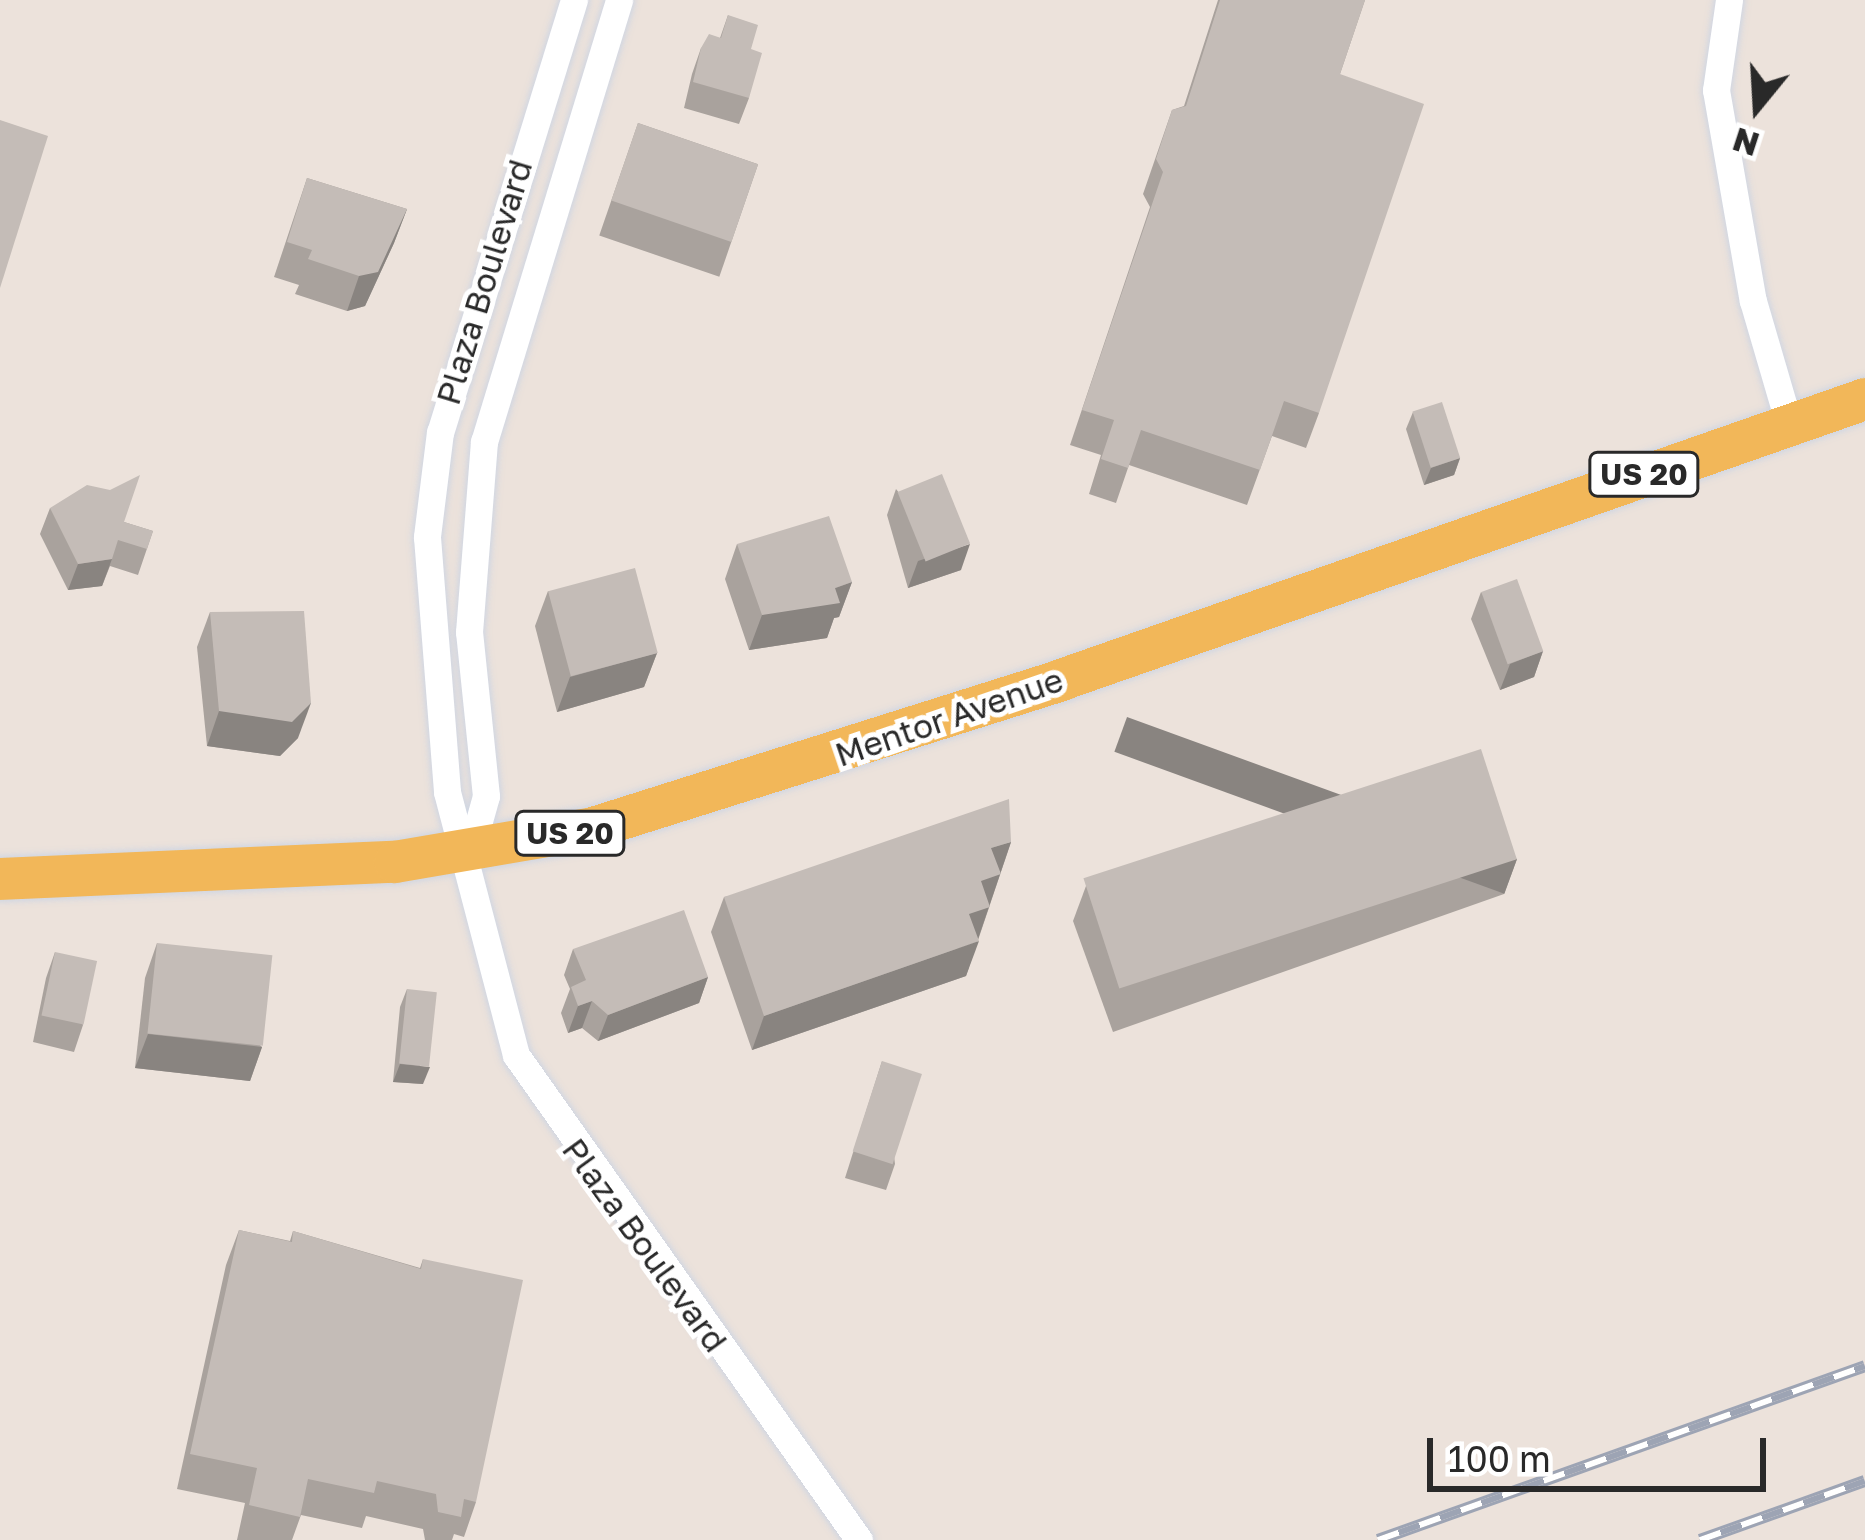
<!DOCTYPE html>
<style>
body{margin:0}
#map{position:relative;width:1865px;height:1540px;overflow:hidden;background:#ece2db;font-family:"Golos Text",sans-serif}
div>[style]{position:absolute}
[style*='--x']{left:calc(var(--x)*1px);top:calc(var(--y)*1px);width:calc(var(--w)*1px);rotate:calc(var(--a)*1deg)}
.roads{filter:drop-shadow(0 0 3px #d0d6e2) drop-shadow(0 0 3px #d0d6e2)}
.street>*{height:27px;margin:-13.5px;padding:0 13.5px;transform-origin:13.5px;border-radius:13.5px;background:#fff}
.primary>*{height:42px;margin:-21px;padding:0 21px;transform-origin:21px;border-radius:21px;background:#f2b759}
.rail>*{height:12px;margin-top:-6px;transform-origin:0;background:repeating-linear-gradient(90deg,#fff 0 22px,#9da4b4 0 44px);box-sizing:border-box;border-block:3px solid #9da4b4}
.wall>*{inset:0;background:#a9a29d;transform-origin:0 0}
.shaded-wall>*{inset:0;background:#898480;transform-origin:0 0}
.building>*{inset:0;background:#c4bcb7;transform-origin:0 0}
span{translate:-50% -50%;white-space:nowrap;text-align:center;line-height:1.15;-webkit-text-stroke:10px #fff;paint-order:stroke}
.shield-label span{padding:3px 9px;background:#fff;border:3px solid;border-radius:9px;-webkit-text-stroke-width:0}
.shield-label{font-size:30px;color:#292929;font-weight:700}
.street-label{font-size:33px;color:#292929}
.north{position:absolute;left:1697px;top:48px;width:120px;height:120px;-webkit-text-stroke:9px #fff;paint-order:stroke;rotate:198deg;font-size:33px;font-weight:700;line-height:48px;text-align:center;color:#292929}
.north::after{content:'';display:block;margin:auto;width:42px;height:54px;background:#292929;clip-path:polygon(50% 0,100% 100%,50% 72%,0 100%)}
.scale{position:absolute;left:1427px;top:1438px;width:339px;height:54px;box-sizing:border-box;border:6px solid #292929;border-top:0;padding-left:15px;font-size:36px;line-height:42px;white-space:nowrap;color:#292929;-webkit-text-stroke:9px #fff;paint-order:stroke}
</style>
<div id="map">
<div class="roads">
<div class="street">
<div style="--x:574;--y:0;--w:452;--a:107.2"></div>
<div style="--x:440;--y:432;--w:106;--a:97.1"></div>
<div style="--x:427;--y:537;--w:256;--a:85.5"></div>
<div style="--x:447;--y:792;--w:272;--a:75.3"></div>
<div style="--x:516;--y:1055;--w:594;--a:54.73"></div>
<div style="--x:1729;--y:0;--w:91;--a:98.2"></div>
<div style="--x:1716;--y:90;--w:214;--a:80.1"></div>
<div style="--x:1753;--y:301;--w:128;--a:73.7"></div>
<div style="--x:470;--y:853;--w:59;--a:-74.3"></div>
<div style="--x:486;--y:796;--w:165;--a:-95.9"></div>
<div style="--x:469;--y:632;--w:191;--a:-85.5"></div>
<div style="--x:484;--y:442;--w:462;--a:-73"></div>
</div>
<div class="primary">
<div style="--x:0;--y:879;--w:395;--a:-2.5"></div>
<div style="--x:395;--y:862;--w:201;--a:-9.7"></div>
<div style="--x:593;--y:828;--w:491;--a:-17.5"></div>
<div style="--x:1061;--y:680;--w:852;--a:-19.26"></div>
</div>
</div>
<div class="rail">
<div style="--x:1378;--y:1540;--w:517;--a:-19.66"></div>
<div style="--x:1700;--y:1540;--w:175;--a:-19.7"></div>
</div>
<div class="wall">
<div style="clip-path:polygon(1218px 0,1365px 0,1340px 74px,1319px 413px,1306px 448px,1272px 436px,1247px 505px,1129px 465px,1116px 503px,1089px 494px,1101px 455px,1070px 445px,1150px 207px,1143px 194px,1172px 110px,1184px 106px)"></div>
<div style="clip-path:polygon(728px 15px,751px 49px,749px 98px,739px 124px,684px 108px,692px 74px,701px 48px,720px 38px)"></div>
<div style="left:638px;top:123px;width:127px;height:119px;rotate:19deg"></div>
<div style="clip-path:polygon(307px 178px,407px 209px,394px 243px,365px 306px,347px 311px,295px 294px,299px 285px,274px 277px)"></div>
<div style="clip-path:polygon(1413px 412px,1460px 458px,1454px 475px,1424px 485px,1406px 429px)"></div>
<div style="clip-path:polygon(896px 489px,961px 570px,908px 588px,887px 515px)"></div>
<div style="clip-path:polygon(50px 508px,124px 522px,153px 531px,138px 575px,110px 566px,102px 586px,68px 590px,40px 534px)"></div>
<div style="clip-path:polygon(737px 544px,852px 582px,839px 617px,834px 618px,827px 638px,749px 650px,725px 579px)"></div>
<div style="clip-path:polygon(548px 591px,657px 653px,644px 687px,557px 712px,535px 626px)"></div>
<div style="clip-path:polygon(1481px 592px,1543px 651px,1534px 677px,1500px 690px,1471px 619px)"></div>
<div style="clip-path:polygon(210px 612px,298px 738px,280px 756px,207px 746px,197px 647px)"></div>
<div style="clip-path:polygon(1011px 842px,966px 976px,752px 1050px,711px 932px,724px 897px)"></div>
<div style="clip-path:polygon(1517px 859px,1504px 894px,1113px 1032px,1073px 921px,1086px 886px)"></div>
<div style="clip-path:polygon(157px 943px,262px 1047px,250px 1081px,135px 1068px,145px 978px)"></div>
<div style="clip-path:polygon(573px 949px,708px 977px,699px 1003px,598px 1041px,582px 1028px,568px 1033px,561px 1013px,570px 989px,564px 975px)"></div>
<div style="clip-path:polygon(55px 952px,83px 1025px,74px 1052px,33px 1042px,46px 978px)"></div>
<div style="clip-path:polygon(407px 989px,423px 1084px,393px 1082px,400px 1007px)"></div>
<div style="clip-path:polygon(882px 1061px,895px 1164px,886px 1190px,845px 1178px)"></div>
<div style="clip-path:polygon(239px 1230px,290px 1241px,293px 1231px,420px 1268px,423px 1259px,476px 1502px,464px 1537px,454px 1534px,452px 1540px,425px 1540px,423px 1529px,366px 1516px,362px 1528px,301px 1515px,292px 1540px,237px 1540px,245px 1503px,177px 1489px,226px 1265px)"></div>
</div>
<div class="shaded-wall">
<div style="clip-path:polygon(407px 209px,394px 243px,365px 306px,347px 311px,359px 276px)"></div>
<div style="clip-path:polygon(1460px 458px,1454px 475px,1424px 485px,1431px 468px)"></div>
<div style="clip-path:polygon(970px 544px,961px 570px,908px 588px,918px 561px)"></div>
<div style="clip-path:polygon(112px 559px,102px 586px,68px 590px,78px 564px)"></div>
<div style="clip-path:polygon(852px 582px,839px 617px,834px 618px,827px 638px,749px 650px,762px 615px)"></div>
<div style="clip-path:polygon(1543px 651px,1534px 677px,1500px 690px,1510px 664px)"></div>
<div style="clip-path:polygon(657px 653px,644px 687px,557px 712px,570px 677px)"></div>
<div style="clip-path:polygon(311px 703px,298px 738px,280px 756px,207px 746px,219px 711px)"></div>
<div style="clip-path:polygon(1011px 842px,977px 942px,957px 949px,991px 848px)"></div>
<div style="left:1517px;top:859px;width:37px;height:415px;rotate:110deg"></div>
<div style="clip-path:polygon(979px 941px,966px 976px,752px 1050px,764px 1016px)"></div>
<div style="clip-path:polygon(708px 977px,699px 1003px,598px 1041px,608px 1015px)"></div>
<div style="clip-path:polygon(592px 1001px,582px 1028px,568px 1033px,578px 1006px)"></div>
<div style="clip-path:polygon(148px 1034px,262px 1047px,250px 1081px,135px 1068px)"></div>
<div style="clip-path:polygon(400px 1064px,430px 1067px,423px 1084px,393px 1082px)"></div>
</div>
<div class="building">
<div style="clip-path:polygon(1220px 0,1365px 0,1340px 74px,1424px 104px,1319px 413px,1284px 401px,1260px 470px,1141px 430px,1128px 468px,1101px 459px,1114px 420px,1082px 410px,1163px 172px,1156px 159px,1172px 110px,1186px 106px)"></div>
<div style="clip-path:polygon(728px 15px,758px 25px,751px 49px,762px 53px,749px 98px,693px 82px,701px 48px,709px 34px,721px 38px)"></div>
<div style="clip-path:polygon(0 120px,48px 136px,0 288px)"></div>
<div style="left:638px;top:123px;width:127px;height:82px;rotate:19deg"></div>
<div style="clip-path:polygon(307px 178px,407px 209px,378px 272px,359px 276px,308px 259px,312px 250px,287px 242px)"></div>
<div style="left:1442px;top:402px;width:59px;height:31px;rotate:72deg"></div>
<div style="left:942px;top:474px;width:75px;height:48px;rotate:68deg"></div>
<div style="clip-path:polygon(140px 475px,124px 522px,153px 531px,147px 549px,118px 540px,112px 559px,78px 564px,50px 508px,87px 485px,110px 490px)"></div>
<div style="clip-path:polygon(829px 516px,852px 582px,835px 588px,840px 603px,762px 615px,737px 544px)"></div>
<div style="left:635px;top:568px;width:88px;height:90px;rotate:75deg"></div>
<div style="left:1517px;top:579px;width:77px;height:38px;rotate:70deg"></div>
<div style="clip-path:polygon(304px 611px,311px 703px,292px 722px,219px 711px,210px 612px)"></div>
<div style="left:1481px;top:749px;width:116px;height:418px;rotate:72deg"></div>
<div style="clip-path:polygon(1009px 799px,1011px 842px,991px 848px,1001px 874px,981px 881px,990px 907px,969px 914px,979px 941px,764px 1016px,724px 897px)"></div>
<div style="clip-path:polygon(684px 910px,708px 977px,608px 1015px,592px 1001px,578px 1006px,571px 987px,586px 980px,573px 949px)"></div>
<div style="left:157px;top:943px;width:116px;height:91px;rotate:6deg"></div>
<div style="left:55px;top:952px;width:43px;height:65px;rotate:12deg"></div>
<div style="left:407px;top:989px;width:30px;height:75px;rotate:6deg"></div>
<div style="left:882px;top:1061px;width:42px;height:95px;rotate:18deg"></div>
<div style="clip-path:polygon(239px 1230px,292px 1242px,293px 1231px,421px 1269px,423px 1259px,523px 1280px,476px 1502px,464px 1499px,461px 1517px,438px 1512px,436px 1494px,377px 1481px,374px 1493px,308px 1479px,300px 1517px,249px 1505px,257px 1468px,190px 1454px)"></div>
</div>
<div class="shield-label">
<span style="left:1644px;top:474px">US 20</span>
<span style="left:570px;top:833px">US 20</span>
</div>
<div class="street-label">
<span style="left:484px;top:282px;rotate:-73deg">Plaza Boulevard</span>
<span style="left:949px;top:717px;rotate:-19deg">Mentor Avenue</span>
<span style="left:645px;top:1245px;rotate:54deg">Plaza Boulevard</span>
</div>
<div class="north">N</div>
<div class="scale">100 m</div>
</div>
